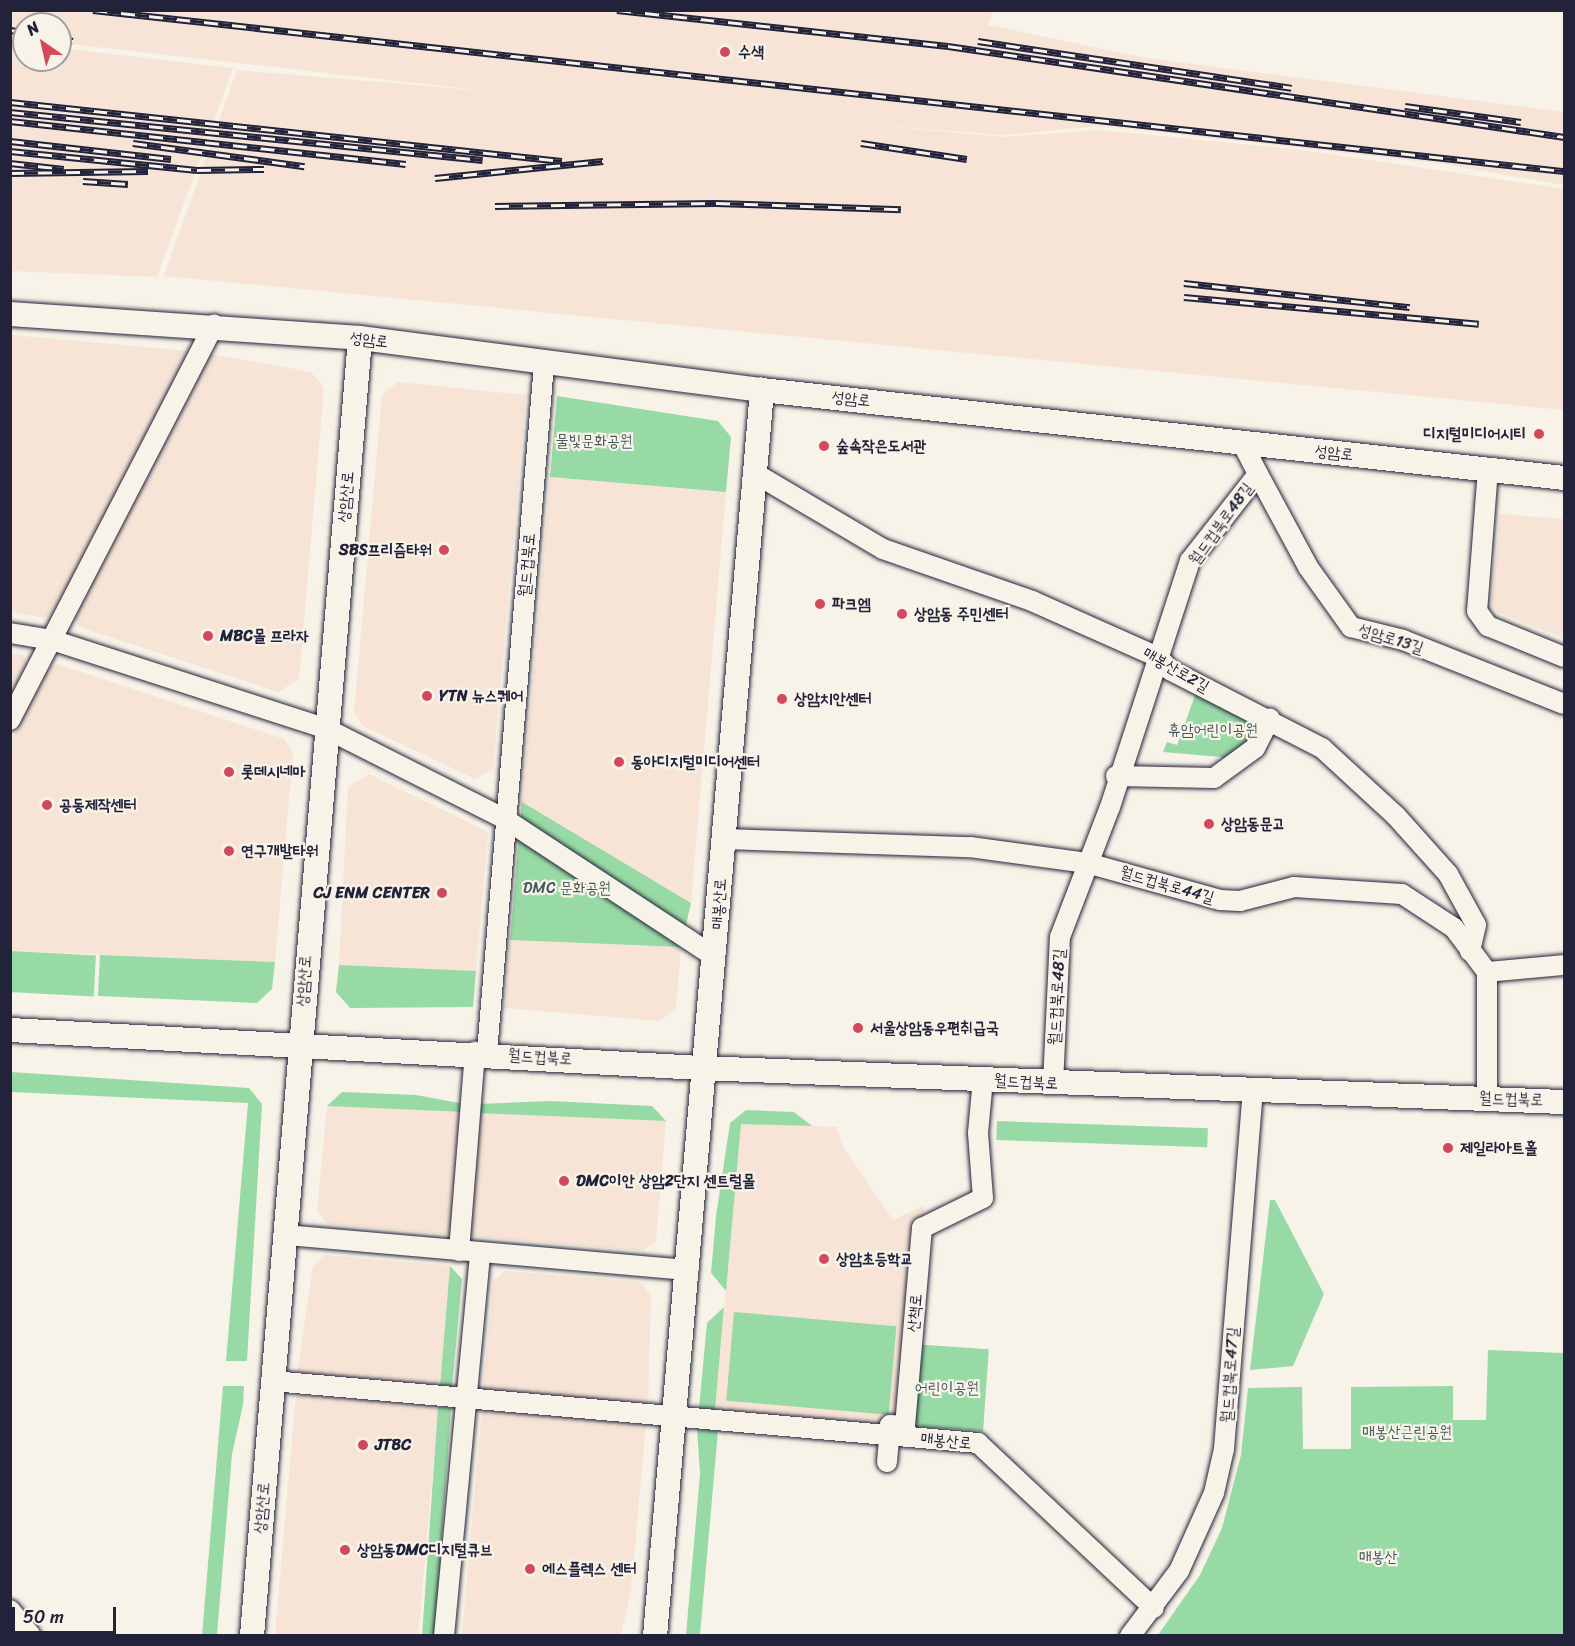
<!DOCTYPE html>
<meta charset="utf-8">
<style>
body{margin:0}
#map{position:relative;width:1575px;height:1646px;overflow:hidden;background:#f7f3e8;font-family:Sriracha,"Poor Story",sans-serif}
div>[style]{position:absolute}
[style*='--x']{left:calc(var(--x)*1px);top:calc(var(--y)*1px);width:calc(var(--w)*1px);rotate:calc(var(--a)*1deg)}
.built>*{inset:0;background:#f7e4d6;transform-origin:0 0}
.green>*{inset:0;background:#98daa5;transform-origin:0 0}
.roads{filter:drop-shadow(0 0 2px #22223b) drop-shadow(0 0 2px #22223b)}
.minor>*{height:20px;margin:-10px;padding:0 10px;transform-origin:10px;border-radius:10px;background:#f7f3e8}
.major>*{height:24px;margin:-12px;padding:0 12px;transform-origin:12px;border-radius:12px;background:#f7f3e8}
.rail>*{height:7px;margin-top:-3.5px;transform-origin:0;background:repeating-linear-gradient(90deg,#f7f3e8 0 14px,#22223b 0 28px);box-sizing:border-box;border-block:2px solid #22223b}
.dots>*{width:16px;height:16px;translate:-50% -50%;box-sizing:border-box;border:3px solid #f7f3e8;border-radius:50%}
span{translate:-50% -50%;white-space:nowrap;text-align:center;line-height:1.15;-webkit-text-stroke:4.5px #f7f3e8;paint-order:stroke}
.poi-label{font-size:16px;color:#22223b;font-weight:700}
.left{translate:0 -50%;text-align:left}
.right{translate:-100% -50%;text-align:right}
.street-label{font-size:16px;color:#22223b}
.park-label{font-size:16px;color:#45595b}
.frame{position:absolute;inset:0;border:12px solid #22223b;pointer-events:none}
.north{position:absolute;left:12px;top:12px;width:60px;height:60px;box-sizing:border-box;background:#f7f3e8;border:2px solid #a29fa3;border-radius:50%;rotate:326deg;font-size:16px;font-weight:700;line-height:24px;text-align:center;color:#22223b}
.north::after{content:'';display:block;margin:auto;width:21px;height:27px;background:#d1495b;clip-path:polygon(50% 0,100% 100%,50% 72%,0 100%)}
.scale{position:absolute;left:12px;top:1607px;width:104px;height:27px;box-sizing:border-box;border:3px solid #22223b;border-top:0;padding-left:8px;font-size:18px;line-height:21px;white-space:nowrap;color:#22223b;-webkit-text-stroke:4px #f7f3e8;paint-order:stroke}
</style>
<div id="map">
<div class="built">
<div style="clip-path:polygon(10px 11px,993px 11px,988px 25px,1146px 58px,1564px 112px,1564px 185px,1443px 164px,1104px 126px,1001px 135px,849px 123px,1005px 137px,1098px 130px,1302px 150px,1564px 189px,1564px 410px,164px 276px,237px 70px,488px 91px,60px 43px,60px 24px,24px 24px,24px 38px,11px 36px)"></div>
<div style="clip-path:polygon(11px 42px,24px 44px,24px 60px,60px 60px,60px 48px,233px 68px,157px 277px,11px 271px)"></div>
<div style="clip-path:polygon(11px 335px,189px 351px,54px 613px,44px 618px,11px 612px)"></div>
<div style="clip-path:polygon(211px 354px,311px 372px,324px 388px,299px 679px,278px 692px,79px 627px,75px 617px)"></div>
<div style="clip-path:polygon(398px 382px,526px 395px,493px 769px,475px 779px,363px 726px,354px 712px,382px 395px)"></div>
<div style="clip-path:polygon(550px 477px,726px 492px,691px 903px,522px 802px)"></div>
<div style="clip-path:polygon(1500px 514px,1564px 519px,1564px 638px,1497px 612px,1491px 602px)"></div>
<div style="clip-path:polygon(11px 653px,23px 655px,27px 665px,11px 697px)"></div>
<div style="clip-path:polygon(58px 664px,284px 739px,293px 753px,275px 962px,11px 951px,11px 742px,48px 668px)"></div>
<div style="clip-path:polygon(369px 774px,488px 832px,476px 971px,339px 965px,348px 787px)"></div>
<div style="clip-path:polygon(510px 940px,681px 947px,676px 1008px,660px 1021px,504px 1008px)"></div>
<div style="clip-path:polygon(327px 1106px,464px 1112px,453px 1235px,328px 1224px,317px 1211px)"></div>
<div style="clip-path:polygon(476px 1113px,666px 1121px,656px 1241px,643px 1251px,465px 1236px)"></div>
<div style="clip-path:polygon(741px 1123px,837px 1127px,842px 1145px,893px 1220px,924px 1205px,905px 1426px,715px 1410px)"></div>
<div style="clip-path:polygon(325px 1255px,450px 1266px,440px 1386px,297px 1374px,313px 1266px)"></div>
<div style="clip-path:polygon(505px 1271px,640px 1282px,651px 1295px,648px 1404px,483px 1390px,493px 1281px)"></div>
<div style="left:296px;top:1394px;width:143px;height:242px;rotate:5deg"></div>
<div style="clip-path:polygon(482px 1410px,646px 1424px,631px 1592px,621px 1635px,462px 1635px)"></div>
</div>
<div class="green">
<div style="clip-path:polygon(557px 396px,718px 421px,731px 437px,726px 492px,550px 477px)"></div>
<div style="clip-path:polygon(1197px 690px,1258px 720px,1252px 745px,1228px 762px,1221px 757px,1163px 752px,1167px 742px,1177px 745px)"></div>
<div style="clip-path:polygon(522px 802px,691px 903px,681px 947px,510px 940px)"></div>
<div style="left:11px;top:951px;width:85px;height:41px;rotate:3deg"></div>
<div style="clip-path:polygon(100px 955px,275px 962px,272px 989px,257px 1003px,98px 996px)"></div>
<div style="clip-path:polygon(339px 965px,476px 971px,473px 1007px,350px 1008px,336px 992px)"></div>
<div style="clip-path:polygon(11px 1072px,249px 1088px,262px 1104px,247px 1361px,226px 1361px,248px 1103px,11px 1092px)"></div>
<div style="clip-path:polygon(342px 1092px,416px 1095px,464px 1104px,464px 1112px,327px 1106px)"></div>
<div style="clip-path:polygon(550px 1101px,652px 1106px,666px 1121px,476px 1113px,477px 1104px)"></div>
<div style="clip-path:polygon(746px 1110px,794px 1112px,812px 1126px,741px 1124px,726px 1291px,711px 1273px,716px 1216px,730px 1123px)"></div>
<div style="left:997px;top:1121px;width:211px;height:19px;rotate:2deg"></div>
<div style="clip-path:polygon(1270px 1200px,1275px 1200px,1324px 1294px,1293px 1366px,1250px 1370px)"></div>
<div style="clip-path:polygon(450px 1266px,462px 1279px,452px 1387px,440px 1386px)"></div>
<div style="clip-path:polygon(724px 1307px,715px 1410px,699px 1408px,707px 1323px)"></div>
<div style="left:734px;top:1312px;width:163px;height:89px;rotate:5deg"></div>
<div style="left:912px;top:1344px;width:77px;height:82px;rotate:4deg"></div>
<div style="clip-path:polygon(1488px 1350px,1564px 1353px,1564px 1635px,1158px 1635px,1200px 1575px,1222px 1528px,1241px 1455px,1248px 1388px,1302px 1387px,1303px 1449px,1351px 1449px,1351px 1387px,1453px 1386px,1453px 1420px,1486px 1420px)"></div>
<div style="clip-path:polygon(223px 1386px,244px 1386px,243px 1405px,232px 1454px,217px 1635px,202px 1635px)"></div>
<div style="left:438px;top:1407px;width:13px;height:229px;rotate:4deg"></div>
<div style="clip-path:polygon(697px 1429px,718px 1431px,700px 1635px,686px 1635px,700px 1474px)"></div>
</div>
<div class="roads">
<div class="minor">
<div style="--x:1488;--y:469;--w:142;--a:94.4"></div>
<div style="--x:1477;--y:611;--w:19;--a:54"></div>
<div style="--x:1488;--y:626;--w:82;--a:22.2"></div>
<div style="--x:756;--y:474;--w:147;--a:30.6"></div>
<div style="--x:883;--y:549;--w:158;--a:19.2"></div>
<div style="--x:1032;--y:601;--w:138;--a:24"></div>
<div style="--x:1158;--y:657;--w:18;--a:47"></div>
<div style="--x:1170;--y:670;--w:171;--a:27.2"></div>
<div style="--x:1322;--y:748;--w:100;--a:42.6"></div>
<div style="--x:1396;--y:816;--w:78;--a:48.1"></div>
<div style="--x:1448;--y:874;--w:58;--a:61.2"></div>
<div style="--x:1476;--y:925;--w:27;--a:103"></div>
<div style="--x:1258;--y:474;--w:106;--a:61.7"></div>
<div style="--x:1308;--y:567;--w:74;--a:54.4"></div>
<div style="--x:1351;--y:627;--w:54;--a:14"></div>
<div style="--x:1403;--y:640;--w:173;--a:21.7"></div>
<div style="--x:10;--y:633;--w:43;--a:9.5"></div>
<div style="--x:52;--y:640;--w:287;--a:17.9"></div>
<div style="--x:325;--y:728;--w:202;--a:26.8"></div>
<div style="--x:505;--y:819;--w:251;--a:33.3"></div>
<div style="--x:10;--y:720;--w:445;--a:-62.7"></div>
<div style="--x:1116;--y:776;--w:98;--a:1.2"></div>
<div style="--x:1214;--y:778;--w:51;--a:-36.2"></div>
<div style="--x:1255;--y:748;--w:33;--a:-63"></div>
<div style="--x:724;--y:839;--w:246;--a:1.9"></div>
<div style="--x:970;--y:847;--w:118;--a:7.8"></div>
<div style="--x:1087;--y:863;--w:138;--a:15.5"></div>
<div style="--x:1220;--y:900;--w:20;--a:3"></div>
<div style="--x:1240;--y:901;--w:56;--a:-14.5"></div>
<div style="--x:1294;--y:887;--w:108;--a:3.7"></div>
<div style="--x:1402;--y:894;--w:62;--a:33.2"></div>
<div style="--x:1454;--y:928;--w:55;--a:53.1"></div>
<div style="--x:1487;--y:972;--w:126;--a:90"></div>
<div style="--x:1487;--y:972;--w:77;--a:-5.2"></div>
<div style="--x:487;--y:1053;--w:691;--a:-85.27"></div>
<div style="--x:1053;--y:1084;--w:147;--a:-87.3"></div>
<div style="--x:1060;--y:937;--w:139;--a:-69"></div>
<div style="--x:1110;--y:807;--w:259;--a:-72"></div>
<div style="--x:1190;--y:561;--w:110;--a:-52"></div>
<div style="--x:1258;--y:474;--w:34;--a:-117"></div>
<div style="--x:286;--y:1235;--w:404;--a:5"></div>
<div style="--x:459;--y:1251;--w:200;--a:-85.4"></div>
<div style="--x:272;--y:1381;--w:709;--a:5.02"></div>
<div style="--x:978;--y:1443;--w:241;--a:43.2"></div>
<div style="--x:887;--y:1462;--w:37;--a:-85"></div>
<div style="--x:890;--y:1425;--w:15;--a:4"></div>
<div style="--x:905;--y:1426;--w:199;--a:-85.1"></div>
<div style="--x:922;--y:1228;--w:68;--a:-26.2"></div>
<div style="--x:983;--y:1198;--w:65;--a:-94.4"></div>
<div style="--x:978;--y:1133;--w:54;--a:-84.7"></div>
<div style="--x:10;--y:1610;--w:33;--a:51"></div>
<div style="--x:444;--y:1636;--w:385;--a:-84.6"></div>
<div style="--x:1130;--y:1636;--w:81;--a:-53"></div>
<div style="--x:1179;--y:1571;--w:85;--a:-65.8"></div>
<div style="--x:1214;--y:1493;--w:45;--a:-77.2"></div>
<div style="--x:1224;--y:1449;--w:360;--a:-85.4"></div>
</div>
<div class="major">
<div style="--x:10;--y:314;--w:351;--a:3.9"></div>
<div style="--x:360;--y:338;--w:405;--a:7.4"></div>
<div style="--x:762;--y:390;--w:807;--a:6.26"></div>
<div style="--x:10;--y:1030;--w:692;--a:3.15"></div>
<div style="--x:701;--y:1068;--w:864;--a:2.26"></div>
<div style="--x:252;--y:1636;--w:1302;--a:-85.24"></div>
<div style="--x:655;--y:1636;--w:1251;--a:-85.09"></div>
</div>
</div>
<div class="rail">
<div style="--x:93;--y:10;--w:1480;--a:6.25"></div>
<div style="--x:617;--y:10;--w:333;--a:6.2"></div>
<div style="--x:948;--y:46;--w:623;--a:8.4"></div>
<div style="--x:10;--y:30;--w:14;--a:8"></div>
<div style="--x:60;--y:38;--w:13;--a:13"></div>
<div style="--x:978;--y:41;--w:317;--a:8.5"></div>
<div style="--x:10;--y:102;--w:555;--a:6.1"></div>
<div style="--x:1405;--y:106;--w:117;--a:7.9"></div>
<div style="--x:10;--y:112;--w:475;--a:5.8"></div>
<div style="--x:10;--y:121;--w:398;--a:6.2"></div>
<div style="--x:10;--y:141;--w:162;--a:6.4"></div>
<div style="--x:133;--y:143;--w:173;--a:7.7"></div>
<div style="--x:861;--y:143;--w:107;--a:8.6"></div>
<div style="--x:10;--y:151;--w:188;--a:5.8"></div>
<div style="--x:197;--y:170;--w:67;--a:-0.9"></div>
<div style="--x:10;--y:163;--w:54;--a:6.3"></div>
<div style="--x:10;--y:173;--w:138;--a:-0.8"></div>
<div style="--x:435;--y:178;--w:169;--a:-5.8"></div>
<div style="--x:83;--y:181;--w:45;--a:3.8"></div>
<div style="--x:495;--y:206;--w:221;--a:-0.8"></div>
<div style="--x:716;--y:203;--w:185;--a:1.9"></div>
<div style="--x:1184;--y:283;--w:227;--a:6.1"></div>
<div style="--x:1184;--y:297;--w:296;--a:5.2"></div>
</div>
<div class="dots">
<div style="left:725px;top:52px;background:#d1495b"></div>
<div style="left:1539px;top:434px;background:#d1495b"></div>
<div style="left:824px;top:446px;background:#d1495b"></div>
<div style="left:444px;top:550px;background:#d1495b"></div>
<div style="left:820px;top:604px;background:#d1495b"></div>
<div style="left:902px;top:614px;background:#d1495b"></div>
<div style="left:208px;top:636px;background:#d1495b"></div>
<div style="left:427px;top:696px;background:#d1495b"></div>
<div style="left:782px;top:699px;background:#d1495b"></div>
<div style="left:619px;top:762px;background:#d1495b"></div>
<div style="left:229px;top:772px;background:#d1495b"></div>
<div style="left:47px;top:805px;background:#d1495b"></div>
<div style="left:1209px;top:824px;background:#d1495b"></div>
<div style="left:229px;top:851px;background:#d1495b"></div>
<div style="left:442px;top:893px;background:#d1495b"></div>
<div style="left:858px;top:1028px;background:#d1495b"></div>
<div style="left:1448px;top:1148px;background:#d1495b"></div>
<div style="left:564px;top:1181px;background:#d1495b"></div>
<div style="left:824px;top:1259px;background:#d1495b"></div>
<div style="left:363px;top:1445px;background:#d1495b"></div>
<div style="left:345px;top:1550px;background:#d1495b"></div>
<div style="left:530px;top:1569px;background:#d1495b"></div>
</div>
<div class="poi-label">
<span class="left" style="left:738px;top:52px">수색</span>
<span class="right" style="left:1526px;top:434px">디지털미디어시티</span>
<span class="left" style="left:836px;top:446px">숲속작은도서관</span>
<span class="right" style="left:432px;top:550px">SBS프리즘타워</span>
<span class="left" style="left:832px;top:604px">파크엠</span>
<span class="left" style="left:914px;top:614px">상암동 주민센터</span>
<span class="left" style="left:220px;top:636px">MBC몰 프라자</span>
<span class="left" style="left:439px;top:696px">YTN 뉴스퀘어</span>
<span class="left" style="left:794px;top:699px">상암치안센터</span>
<span class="left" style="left:631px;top:762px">동아디지털미디어센터</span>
<span class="left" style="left:241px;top:772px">롯데시네마</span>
<span class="left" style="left:59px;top:805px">공동제작센터</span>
<span class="left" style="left:1221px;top:824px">상암동문고</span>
<span class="left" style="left:241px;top:851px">연구개발타워</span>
<span class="right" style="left:430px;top:893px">CJ ENM CENTER</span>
<span class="left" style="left:870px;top:1028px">서울상암동우편취급국</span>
<span class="left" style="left:1460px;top:1148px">제일라아트홀</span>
<span class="left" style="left:576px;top:1181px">DMC이안 상암2단지 센트럴몰</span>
<span class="left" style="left:836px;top:1259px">상암초등학교</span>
<span class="left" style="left:375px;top:1445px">JTBC</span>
<span class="left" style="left:357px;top:1550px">상암동DMC디지털큐브</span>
<span class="left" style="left:542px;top:1569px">에스플렉스 센터</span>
</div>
<div class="street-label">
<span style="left:369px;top:340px;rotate:7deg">성암로</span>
<span style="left:851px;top:399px;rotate:6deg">성암로</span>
<span style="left:1334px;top:453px;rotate:6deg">성암로</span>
<span style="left:346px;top:497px;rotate:-85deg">상암산로</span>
<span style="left:1221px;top:524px;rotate:-54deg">월드컵북로48길</span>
<span style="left:527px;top:565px;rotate:-85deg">월드컵북로</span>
<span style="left:1391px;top:639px;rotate:17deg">성암로13길</span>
<span style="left:1176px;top:670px;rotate:30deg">매봉산로2길</span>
<span style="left:1167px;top:885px;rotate:16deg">월드컵북로44길</span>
<span style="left:719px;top:904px;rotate:-86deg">매봉산로</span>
<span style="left:304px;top:981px;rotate:-86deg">상암산로</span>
<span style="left:1057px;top:997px;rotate:-87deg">월드컵북로48길</span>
<span style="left:540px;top:1057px;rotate:4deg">월드컵북로</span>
<span style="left:1026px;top:1082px;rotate:3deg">월드컵북로</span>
<span style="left:1511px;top:1099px;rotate:2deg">월드컵북로</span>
<span style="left:915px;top:1313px;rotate:-85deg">산책로</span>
<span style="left:1230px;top:1375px;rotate:-86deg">월드컵북로47길</span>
<span style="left:946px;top:1441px;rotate:6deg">매봉산로</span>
<span style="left:262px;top:1508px;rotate:-85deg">상암산로</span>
</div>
<div class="park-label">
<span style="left:594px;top:441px">물빛문화공원</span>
<span style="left:1213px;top:730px">휴암어린이공원</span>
<span style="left:567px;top:888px">DMC 문화공원</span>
<span style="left:947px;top:1388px">어린이공원</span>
<span style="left:1407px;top:1432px">매봉산근린공원</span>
<span style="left:1378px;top:1557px">매봉산</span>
</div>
<div class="frame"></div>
<div class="north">N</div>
<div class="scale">50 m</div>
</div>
